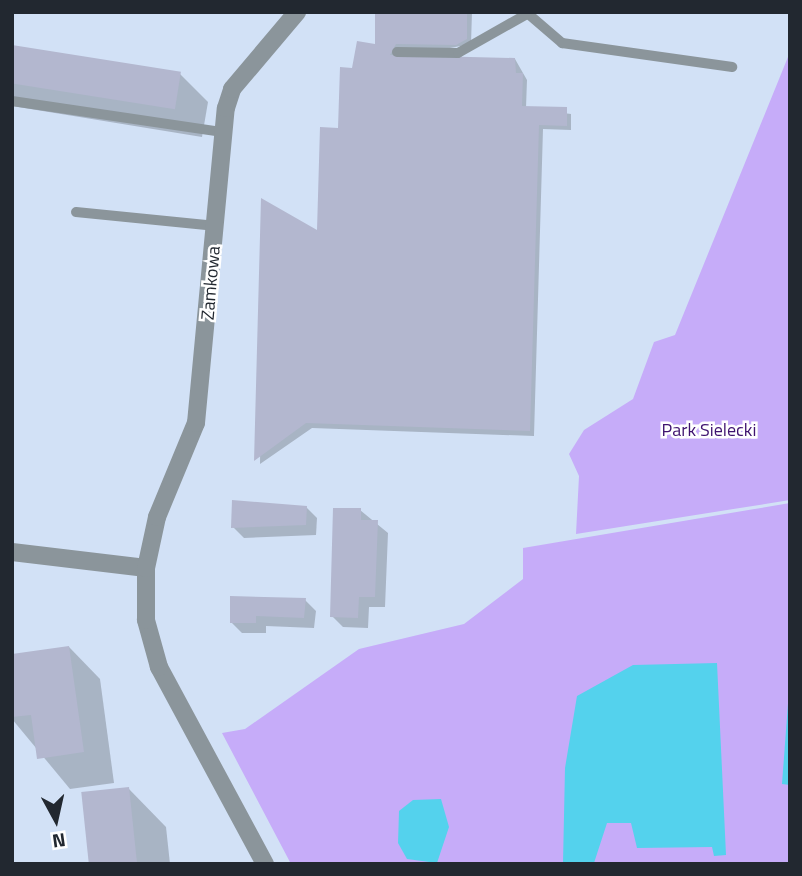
<!DOCTYPE html>
<style>
body{margin:0}
#map{position:relative;width:802px;height:876px;overflow:hidden;background:#d2e1f6;font-family:"Titillium Web",sans-serif}
div>[style]{position:absolute}
[style*='--x']{left:calc(var(--x)*1px);top:calc(var(--y)*1px);width:calc(var(--w)*1px);rotate:calc(var(--a)*1deg)}
.green>*{inset:0;background:#c6acf9}
.water>*{inset:0;background:#54d2ed}
.shadow>*{inset:0;background:#0003}
.building>*{inset:0;background:#b3b7cf;transform-origin:0 0}
.lane>*{height:10px;margin:-5px;padding:0 5px;transform-origin:5px;border-radius:5px;background:#8b959b}
.street>*{height:18px;margin:-9px;padding:0 9px;transform-origin:9px;border-radius:9px;background:#8b959b}
span{translate:-50% -50%;white-space:nowrap;text-align:center;line-height:1.15;-webkit-text-stroke:5px #fff;paint-order:stroke}
.street-label{font-size:18px;color:#222830}
.park-label{font-size:18px;color:#3e126f}
.frame{position:absolute;inset:0;border:14px solid #222830;pointer-events:none}
.north{position:absolute;left:21px;top:785px;width:70px;height:70px;-webkit-text-stroke:5px #fff;paint-order:stroke;rotate:172deg;font-size:19px;font-weight:700;line-height:28px;text-align:center;color:#222830}
.north::after{content:'';display:block;margin:auto;width:24px;height:32px;background:#222830;clip-path:polygon(50% 0,100% 100%,50% 72%,0 100%)}
</style>
<div id="map">
<div class="green">
<div style="clip-path:polygon(790px 52px,790px 500px,576px 534px,579px 476px,569px 454px,584px 430px,633px 399px,654px 342px,675px 335px)"></div>
<div style="clip-path:polygon(790px 503px,790px 864px,291px 864px,222px 733px,245px 729px,359px 649px,464px 624px,523px 579px,523px 548px)"></div>
</div>
<div class="water">
<div style="clip-path:polygon(717px 663px,726px 855px,714px 856px,712px 847px,637px 848px,631px 823px,607px 823px,594px 863px,563px 863px,565px 768px,577px 696px,633px 665px)"></div>
<div style="clip-path:polygon(790px 677px,790px 785px,782px 784px)"></div>
<div style="clip-path:polygon(441px 799px,449px 827px,437px 863px,407px 859px,398px 843px,399px 811px,413px 800px)"></div>
</div>
<div class="shadow">
<div style="clip-path:polygon(377px 12px,472px 12px,471px 44px,397px 58px,515px 59px,527px 80px,526px 108px,571px 114px,571px 130px,543px 129px,534px 436px,312px 428px,260px 464px,263px 201px,318px 233px,353px 69px,376px 46px)"></div>
<div style="clip-path:polygon(12px 46px,180px 74px,208px 102px,202px 137px,12px 106px)"></div>
<div style="clip-path:polygon(306px 507px,317px 518px,316px 535px,244px 538px,233px 527px)"></div>
<div style="clip-path:polygon(360px 510px,388px 533px,385px 607px,369px 607px,368px 628px,343px 627px,332px 616px)"></div>
<div style="clip-path:polygon(305px 600px,316px 611px,314px 628px,266px 626px,266px 633px,242px 633px,231px 622px)"></div>
<div style="clip-path:polygon(69px 647px,100px 679px,114px 783px,70px 789px,12px 719px,12px 655px)"></div>
<div style="clip-path:polygon(128px 788px,166px 827px,170px 864px,91px 864px)"></div>
</div>
<div class="building">
<div style="clip-path:polygon(375px 12px,467px 12px,467px 39px,456px 45px,396px 44px,390px 55px,515px 58px,516px 73px,523px 73px,522px 106px,567px 107px,567px 126px,539px 125px,530px 431px,306px 423px,254px 461px,261px 198px,317px 230px,320px 127px,338px 128px,340px 67px,352px 68px,357px 41px,375px 44px)"></div>
<div style="left:12px;top:45px;width:171px;height:38px;rotate:9deg"></div>
<div style="clip-path:polygon(232px 500px,307px 506px,306px 525px,231px 528px)"></div>
<div style="clip-path:polygon(333px 508px,361px 508px,361px 520px,378px 520px,375px 597px,359px 597px,358px 618px,330px 617px)"></div>
<div style="clip-path:polygon(230px 596px,306px 598px,304px 618px,256px 616px,256px 623px,230px 623px)"></div>
<div style="clip-path:polygon(69px 646px,84px 752px,37px 759px,31px 715px,12px 717px,12px 654px)"></div>
<div style="left:129px;top:787px;width:77px;height:48px;rotate:84deg"></div>
</div>
<div class="lane">
<div style="--x:526;--y:12;--w:48;--a:40.7"></div>
<div style="--x:562;--y:43;--w:172;--a:8"></div>
<div style="--x:397;--y:52;--w:61;--a:0.9"></div>
<div style="--x:458;--y:53;--w:79;--a:-29.5"></div>
<div style="--x:12;--y:101;--w:213;--a:8.4"></div>
<div style="--x:76;--y:212;--w:141;--a:5.7"></div>
</div>
<div class="street">
<div style="--x:12;--y:552;--w:135;--a:6.8"></div>
<div style="--x:265;--y:864;--w:224;--a:-118.3"></div>
<div style="--x:159;--y:667;--w:49;--a:-105.5"></div>
<div style="--x:146;--y:620;--w:52;--a:-90"></div>
<div style="--x:146;--y:568;--w:52;--a:-77.8"></div>
<div style="--x:157;--y:517;--w:102;--a:-67.5"></div>
<div style="--x:196;--y:423;--w:316;--a:-84.6"></div>
<div style="--x:226;--y:108;--w:20;--a:-72"></div>
<div style="--x:232;--y:89;--w:101;--a:-49.8"></div>
</div>
<div class="street-label">
<span style="left:211px;top:283px;rotate:-85deg">Zamkowa</span>
</div>
<div class="park-label">
<span style="left:709px;top:430px">Park Sielecki</span>
</div>
<div class="frame"></div>
<div class="north">N</div>
</div>
